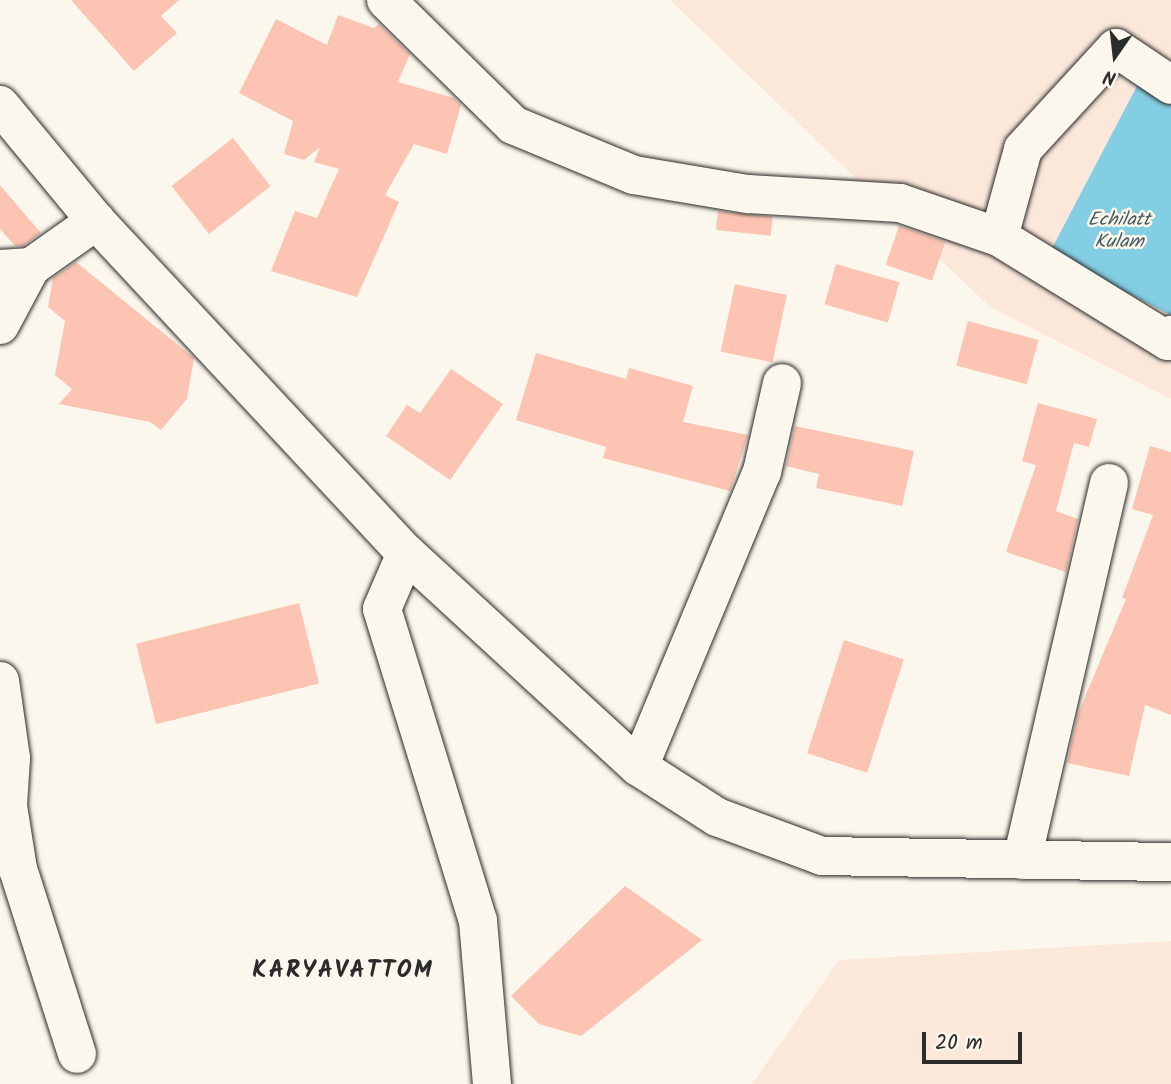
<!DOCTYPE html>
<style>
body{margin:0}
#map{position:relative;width:1171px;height:1084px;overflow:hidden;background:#fbf7ec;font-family:Kalam,sans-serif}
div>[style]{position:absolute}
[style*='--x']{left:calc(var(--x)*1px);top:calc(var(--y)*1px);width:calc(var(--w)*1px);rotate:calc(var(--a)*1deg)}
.built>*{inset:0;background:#fce8db}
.water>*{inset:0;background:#84cee4}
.building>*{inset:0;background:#fdc4b3;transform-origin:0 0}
.roads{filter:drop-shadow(0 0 2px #2b2b2b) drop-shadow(0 0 2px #2b2b2b)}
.minor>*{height:38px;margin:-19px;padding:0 19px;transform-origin:19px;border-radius:19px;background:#fbf7ec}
.major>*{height:38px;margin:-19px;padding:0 19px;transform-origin:19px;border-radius:19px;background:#fbf7ec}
span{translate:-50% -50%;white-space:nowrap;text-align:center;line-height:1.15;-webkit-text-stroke:5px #fbf7ec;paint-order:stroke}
.water-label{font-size:19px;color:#465c62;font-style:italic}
.district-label{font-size:24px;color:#2b2b2b;font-weight:700;letter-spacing:2px}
.north{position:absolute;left:1080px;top:21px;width:70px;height:70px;-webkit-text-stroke:5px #fbf7ec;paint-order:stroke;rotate:194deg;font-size:19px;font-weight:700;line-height:28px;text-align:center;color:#2b2b2b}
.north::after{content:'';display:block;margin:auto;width:24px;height:32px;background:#2b2b2b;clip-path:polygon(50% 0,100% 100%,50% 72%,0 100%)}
.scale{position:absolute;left:922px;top:1032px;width:100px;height:32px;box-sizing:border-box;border:4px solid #2b2b2b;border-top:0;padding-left:9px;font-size:21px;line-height:24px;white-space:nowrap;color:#2b2b2b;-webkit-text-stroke:5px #fbf7ec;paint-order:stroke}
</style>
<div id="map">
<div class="built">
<div style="clip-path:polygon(670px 0,1171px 0,1171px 399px,990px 307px)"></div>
<div style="clip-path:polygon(1171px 941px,1171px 1084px,752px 1084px,839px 960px)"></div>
</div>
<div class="water">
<div style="clip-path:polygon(1149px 63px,1171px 78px,1171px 315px,1049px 254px)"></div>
</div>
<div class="building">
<div style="clip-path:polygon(71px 0,179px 0,161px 16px,177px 33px,134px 71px)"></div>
<div style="clip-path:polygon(338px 15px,374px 28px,379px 24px,410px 54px,398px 82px,454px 98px,461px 105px,447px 154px,414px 144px,385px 195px,399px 202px,357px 297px,271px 271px,295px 211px,317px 218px,339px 169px,314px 162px,320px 147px,304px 160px,284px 154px,293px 121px,239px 93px,276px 19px,327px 45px)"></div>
<div style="left:233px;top:138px;width:61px;height:78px;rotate:52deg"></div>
<div style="clip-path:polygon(0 185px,41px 233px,23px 246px,15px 246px,0 229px)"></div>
<div style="left:718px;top:211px;width:55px;height:19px;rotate:6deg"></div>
<div style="left:899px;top:226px;width:49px;height:41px;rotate:19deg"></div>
<div style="clip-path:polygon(76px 262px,194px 358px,187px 399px,161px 430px,150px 422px,59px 404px,72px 389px,55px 375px,65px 321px,48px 307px,53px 278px)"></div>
<div style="left:836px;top:264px;width:66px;height:42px;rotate:16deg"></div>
<div style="left:735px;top:284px;width:53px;height:69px;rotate:12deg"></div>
<div style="left:968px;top:321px;width:73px;height:46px;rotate:15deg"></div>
<div style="clip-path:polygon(536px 353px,626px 379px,629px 368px,693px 386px,683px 422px,748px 435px,730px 491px,603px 458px,606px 447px,516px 420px)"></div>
<div style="clip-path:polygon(451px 369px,503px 404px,450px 480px,386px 436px,407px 405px,420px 413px)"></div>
<div style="clip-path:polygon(1038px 403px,1097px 419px,1089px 447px,1074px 443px,1056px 511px,1078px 519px,1066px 572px,1006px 552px,1036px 465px,1022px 461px)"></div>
<div style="clip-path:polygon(795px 426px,914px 451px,902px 506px,816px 488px,819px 474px,786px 466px)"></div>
<div style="clip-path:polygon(1150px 446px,1171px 452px,1171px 715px,1145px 705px,1129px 776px,1067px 763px,1078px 714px,1126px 599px,1122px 598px,1153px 515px,1132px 509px)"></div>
<div style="left:299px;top:603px;width:83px;height:168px;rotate:76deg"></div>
<div style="left:844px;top:640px;width:63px;height:119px;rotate:18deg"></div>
<div style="clip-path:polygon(625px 886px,702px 940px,581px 1036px,539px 1024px,511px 996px)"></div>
</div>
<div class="roads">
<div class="minor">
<div style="--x:386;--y:0;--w:178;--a:44.5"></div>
<div style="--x:513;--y:125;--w:131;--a:22.5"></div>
<div style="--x:634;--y:175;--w:116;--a:9.5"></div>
<div style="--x:748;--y:194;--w:152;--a:3.4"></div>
<div style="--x:900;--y:203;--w:105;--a:19"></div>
<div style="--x:999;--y:237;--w:198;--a:31.6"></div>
<div style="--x:1168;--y:341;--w:7;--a:-63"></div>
<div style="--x:999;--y:237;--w:91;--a:-74.7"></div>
<div style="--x:1023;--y:149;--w:137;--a:-47.4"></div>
<div style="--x:1116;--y:48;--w:66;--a:33.9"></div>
<div style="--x:0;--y:269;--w:31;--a:-4"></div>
<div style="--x:31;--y:267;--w:80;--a:-35.3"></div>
<div style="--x:0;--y:325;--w:66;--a:-61.9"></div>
<div style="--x:0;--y:681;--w:78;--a:81.9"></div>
<div style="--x:11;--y:758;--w:48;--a:93.6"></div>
<div style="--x:8;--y:806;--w:64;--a:81"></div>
<div style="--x:18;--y:869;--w:194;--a:72.3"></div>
<div style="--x:639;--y:767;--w:320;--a:-67.4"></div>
<div style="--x:762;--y:472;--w:91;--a:-77.3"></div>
<div style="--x:1022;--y:860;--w:387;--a:-77"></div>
</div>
<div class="major">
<div style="--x:0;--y:105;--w:151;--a:50.4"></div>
<div style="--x:96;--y:221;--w:454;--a:47"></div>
<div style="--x:406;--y:553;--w:316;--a:42.6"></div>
<div style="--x:639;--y:767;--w:93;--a:32.7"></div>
<div style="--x:717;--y:817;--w:112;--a:20.4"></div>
<div style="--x:822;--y:856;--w:349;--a:1"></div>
<div style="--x:406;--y:553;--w:61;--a:113.2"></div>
<div style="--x:382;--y:609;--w:326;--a:72.9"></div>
<div style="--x:478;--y:921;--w:164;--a:85.1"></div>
</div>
</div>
<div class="water-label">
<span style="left:1119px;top:232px">Echilatt<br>Kulam</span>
</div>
<div class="district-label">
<span style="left:343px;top:971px">KARYAVATTOM</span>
</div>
<div class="north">N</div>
<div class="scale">20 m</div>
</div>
